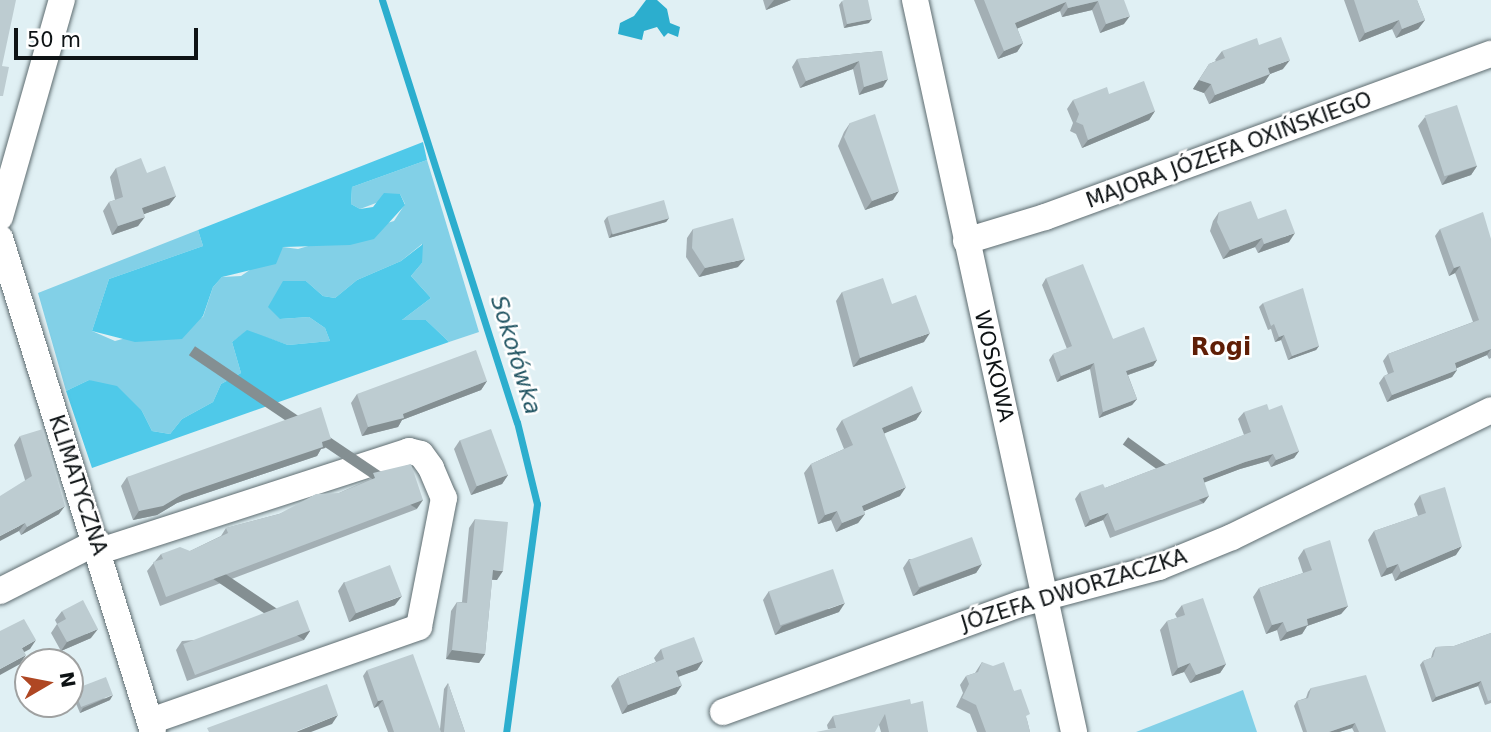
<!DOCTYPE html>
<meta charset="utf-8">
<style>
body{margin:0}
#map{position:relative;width:1491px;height:732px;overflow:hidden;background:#e0f0f4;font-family:"DejaVu Sans",sans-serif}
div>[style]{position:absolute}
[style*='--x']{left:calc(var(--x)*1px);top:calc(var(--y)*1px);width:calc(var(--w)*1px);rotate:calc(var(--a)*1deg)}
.green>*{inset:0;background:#82d0e7}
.forest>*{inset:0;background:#4fc9e9}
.water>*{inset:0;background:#2caece}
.stream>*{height:7px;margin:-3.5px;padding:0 3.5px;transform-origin:3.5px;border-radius:3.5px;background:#2caece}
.roads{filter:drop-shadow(0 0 2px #5e6c70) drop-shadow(0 0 2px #5e6c70)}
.street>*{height:26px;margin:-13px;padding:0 13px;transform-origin:13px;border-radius:13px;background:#fff}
.wall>*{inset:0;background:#a3afb4}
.shaded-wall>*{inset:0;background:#848f92;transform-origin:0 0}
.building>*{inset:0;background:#bdccd1;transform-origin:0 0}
span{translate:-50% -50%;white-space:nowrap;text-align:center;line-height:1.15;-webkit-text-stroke:5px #fff;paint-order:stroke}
.street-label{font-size:21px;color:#0e1315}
.water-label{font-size:23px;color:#225563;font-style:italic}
.quarter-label{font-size:24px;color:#5f1e06;font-weight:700}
.north{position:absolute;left:14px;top:648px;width:70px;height:70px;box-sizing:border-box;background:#fff;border:2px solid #9fa1a1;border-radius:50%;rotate:80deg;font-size:19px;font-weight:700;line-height:28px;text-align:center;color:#0e1315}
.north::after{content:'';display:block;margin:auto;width:24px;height:32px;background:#af4723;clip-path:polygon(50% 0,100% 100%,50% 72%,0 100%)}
.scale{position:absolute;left:14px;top:28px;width:184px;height:32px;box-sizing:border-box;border:4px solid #0e1315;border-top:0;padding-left:9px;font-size:21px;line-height:24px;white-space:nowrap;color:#0e1315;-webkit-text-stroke:5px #fff;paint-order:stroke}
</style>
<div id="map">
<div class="green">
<div style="clip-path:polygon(427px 160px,479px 332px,449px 342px,426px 320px,402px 320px,431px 298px,411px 276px,422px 263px,422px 244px,401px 261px,357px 280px,335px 298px,323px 296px,306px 281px,280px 319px,309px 317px,325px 328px,330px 341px,288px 345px,247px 331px,232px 342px,241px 373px,221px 384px,213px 402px,182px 419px,170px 434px,152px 431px,142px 411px,89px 380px,66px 391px,38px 293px,198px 230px,203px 246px,109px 279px,92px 331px,115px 341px,203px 317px,213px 287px,222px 277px,241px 276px,283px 247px,298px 249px,394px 221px,405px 204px,400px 194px,360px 209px,351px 204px,352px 187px)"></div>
<div style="clip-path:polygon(1243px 690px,1257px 732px,1136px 732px)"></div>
</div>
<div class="forest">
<div style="clip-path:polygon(423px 142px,427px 160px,352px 187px,351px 204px,360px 209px,373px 207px,384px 193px,400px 194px,405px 205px,374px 239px,350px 245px,283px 247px,276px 264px,222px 277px,213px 287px,203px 316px,182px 339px,135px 342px,92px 331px,109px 279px,203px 246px,198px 230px)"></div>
<div style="clip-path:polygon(423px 244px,422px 263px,411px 276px,431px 298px,402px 320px,426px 320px,449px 342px,92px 468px,66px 391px,89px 380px,117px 386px,142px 411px,152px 431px,170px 434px,182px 419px,213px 402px,221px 384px,241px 373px,232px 342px,247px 330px,288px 345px,330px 341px,325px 328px,309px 317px,280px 319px,268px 307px,283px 281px,306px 281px,323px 296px,335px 298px,357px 280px,401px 261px)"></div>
</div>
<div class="water">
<div style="clip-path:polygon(646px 0,657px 0,667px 9px,670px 23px,680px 27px,678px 37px,668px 33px,664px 37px,657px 27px,644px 31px,642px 40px,618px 34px,620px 23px,634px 16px)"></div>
</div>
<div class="stream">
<div style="--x:382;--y:0;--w:443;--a:72.3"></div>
<div style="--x:517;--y:422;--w:84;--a:76.3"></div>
<div style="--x:537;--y:504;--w:230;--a:97.7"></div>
</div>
<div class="roads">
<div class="street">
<div style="--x:915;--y:0;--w:749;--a:77.74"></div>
<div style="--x:0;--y:217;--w:226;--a:-74.1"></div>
<div style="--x:0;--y:238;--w:517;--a:72.79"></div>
<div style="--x:966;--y:241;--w:83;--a:-16.9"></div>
<div style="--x:1045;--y:217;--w:475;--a:-20.1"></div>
<div style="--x:100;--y:551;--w:325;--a:-17.9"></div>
<div style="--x:409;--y:451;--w:12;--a:14"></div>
<div style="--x:421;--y:454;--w:17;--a:54"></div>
<div style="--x:431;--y:468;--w:33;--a:67"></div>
<div style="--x:444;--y:498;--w:131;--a:101"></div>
<div style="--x:419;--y:627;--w:285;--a:160.7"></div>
<div style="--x:0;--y:591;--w:109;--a:-26.8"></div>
<div style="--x:723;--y:712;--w:316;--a:-20"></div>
<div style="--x:1020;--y:604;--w:144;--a:-14.9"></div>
<div style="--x:1159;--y:567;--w:79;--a:-22.3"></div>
<div style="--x:1232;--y:537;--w:288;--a:-26.1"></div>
</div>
</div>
<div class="wall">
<div style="clip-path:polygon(763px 0,791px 0,766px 10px)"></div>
<div style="clip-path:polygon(974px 0,1124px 0,1124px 24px,1100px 33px,1092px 10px,1062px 17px,1060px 11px,1017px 28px,1023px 43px,1017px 52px,998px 59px)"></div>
<div style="clip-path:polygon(1344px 0,1417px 0,1425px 20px,1418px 29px,1396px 38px,1392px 29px,1359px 42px)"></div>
<div style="clip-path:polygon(842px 1px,869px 23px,844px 28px,839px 5px)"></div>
<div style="clip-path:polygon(1259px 45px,1283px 69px,1270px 74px,1264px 83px,1209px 104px,1204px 93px,1193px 89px,1209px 64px,1216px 61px,1215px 60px,1222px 51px)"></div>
<div style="clip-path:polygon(882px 51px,883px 87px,859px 95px,853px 69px,800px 88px,792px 67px,797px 59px)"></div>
<div style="clip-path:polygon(1109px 94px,1155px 111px,1149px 120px,1082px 148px,1076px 134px,1070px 131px,1073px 123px,1067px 109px,1073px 100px)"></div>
<div style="clip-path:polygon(1425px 117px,1477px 166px,1471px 175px,1442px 185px,1418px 126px)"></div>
<div style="clip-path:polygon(850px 123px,893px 200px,865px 210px,838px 146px,844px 132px)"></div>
<div style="clip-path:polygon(116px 168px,147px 173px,176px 196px,169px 205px,144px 214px,138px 226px,112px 235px,103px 211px,109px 202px,115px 200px,110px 177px)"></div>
<div style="clip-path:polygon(1219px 212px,1258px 219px,1289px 242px,1258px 253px,1255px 247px,1223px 259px,1210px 231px,1213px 221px)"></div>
<div style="clip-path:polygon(607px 217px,669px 218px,666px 222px,609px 238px,604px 221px)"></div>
<div style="clip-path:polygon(693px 229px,738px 267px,699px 277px,686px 257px,687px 238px)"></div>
<div style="clip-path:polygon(1440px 229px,1491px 239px,1491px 358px,1489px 359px,1487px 355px,1457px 368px,1457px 370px,1452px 377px,1387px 402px,1379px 383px,1384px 376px,1388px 374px,1383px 361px,1388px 354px,1473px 322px,1455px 273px,1449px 276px,1435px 236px)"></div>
<div style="clip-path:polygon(1046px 278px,1113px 339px,1157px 360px,1153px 366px,1128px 375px,1137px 399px,1132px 405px,1099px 418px,1090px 369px,1057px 382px,1049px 360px,1053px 354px,1067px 349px,1042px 285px)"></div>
<div style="clip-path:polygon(842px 292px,892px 304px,924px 342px,853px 367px,836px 301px)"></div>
<div style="clip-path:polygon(1263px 303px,1319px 346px,1316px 350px,1288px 360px,1281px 340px,1275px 342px,1271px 329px,1268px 330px,1259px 307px)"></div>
<div style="clip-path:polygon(487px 381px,481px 390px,402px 420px,398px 427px,362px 436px,351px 403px,357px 394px)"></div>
<div style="clip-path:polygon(1269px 410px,1299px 451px,1294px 458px,1271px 467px,1268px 461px,1240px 469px,1204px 482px,1204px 503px,1110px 538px,1103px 520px,1085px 527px,1075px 499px,1080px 492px,1105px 488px,1244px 435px,1238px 419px,1244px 412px)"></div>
<div style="clip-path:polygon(922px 411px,916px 420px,884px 433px,900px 496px,864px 511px,865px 514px,858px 523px,836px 532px,831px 520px,818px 524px,804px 473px,811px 464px,844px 449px,836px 429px,842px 420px)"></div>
<div style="clip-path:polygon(20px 436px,59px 514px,21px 535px,19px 531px,25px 480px,14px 445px)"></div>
<div style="clip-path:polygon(331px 439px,325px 448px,321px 449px,317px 456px,177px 503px,157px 515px,133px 520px,121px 486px,127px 477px)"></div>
<div style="clip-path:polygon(460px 440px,508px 475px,502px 484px,471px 495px,454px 449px)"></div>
<div style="clip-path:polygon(373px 473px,417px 509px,160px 606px,147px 571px,161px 554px,190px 551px,221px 536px,226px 528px,279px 514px,339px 493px,368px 480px)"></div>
<div style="clip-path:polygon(1420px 495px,1456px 555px,1395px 581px,1392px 573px,1381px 577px,1368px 540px,1374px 531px,1418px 516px,1414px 504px)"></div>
<div style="clip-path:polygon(475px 519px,497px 580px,492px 580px,485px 654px,479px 663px,446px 659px,451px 611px,457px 602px,462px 602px,469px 528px)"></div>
<div style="clip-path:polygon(1304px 549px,1348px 606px,1341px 614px,1307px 626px,1302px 634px,1280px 641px,1277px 630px,1266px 634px,1253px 597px,1259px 588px,1303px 573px,1298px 558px)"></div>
<div style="clip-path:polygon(909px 559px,982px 564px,976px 573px,913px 596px,903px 568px)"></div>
<div style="clip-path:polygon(344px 582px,395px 605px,349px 622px,338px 591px)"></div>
<div style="clip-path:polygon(769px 591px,839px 612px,775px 635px,763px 600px)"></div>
<div style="clip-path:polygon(1182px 605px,1226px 664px,1220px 673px,1190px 683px,1184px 672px,1172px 676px,1160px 630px,1167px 621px,1177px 618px,1175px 614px)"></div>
<div style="clip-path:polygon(62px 611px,91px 638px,61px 651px,51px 633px,57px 624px,55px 620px)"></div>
<div style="clip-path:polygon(310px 631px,304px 640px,187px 681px,176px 650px,182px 641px)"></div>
<div style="clip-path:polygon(1491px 633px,1491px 703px,1485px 705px,1478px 686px,1432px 702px,1420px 665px,1423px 661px,1431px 658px,1433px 651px,1436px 647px,1454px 646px)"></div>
<div style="clip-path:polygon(661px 649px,703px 661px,697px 670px,679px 676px,676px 694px,622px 714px,611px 686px,618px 677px,656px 662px,654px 658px)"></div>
<div style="clip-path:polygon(982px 662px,1014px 691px,1027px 720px,1030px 732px,977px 732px,970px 714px,956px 707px,963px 693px,960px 685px,966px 676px,975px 673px)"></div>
<div style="clip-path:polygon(367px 670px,440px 729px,444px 689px,448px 683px,465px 732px,388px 732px,378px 706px,374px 708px,363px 676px)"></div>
<div style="clip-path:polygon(1311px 688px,1386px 732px,1354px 732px,1352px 728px,1339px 732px,1303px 732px,1294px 706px,1297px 701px,1306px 698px,1308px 692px)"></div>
<div style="clip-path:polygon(75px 690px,110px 700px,80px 713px,72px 694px)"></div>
<div style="clip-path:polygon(911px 704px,928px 732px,881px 732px,879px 725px,828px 729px,827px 725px,833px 716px)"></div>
</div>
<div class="shaded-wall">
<div style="clip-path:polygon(774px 0,791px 0,766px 10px)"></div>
<div style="clip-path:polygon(1098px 1px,1092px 10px,1062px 17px,1068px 8px)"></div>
<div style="clip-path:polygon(1066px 2px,1060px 11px,1009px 32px,1015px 23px)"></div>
<div style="clip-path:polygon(1130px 16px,1124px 24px,1100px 33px,1106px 24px)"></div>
<div style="clip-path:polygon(872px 19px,869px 23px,844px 28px,847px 24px)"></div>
<div style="clip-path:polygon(1399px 20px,1392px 29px,1359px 42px,1365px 33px)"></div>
<div style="clip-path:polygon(1425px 20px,1418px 29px,1396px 38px,1402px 29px)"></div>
<div style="clip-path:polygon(1023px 43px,1017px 52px,998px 59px,1004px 51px)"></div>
<div style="clip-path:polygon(1290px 60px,1283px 69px,1262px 77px,1268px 68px)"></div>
<div style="clip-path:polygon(859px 61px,853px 69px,800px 88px,806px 81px)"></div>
<div style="clip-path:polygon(1270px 74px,1264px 83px,1209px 104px,1215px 95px)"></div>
<div style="clip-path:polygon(888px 79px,883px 87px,859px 95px,864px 87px)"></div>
<div style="clip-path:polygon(1199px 80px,1211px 84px,1204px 93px,1193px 89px)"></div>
<div style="clip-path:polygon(1155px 111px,1149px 120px,1082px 148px,1088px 140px)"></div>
<div style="clip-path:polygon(1477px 166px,1471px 175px,1442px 185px,1448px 176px)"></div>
<div style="clip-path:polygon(899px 191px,893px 200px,865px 210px,872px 201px)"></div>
<div style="clip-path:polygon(176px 196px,169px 205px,136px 217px,142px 208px)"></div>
<div style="clip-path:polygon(145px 217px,138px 226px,112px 235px,118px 226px)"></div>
<div style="clip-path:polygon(669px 218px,666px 222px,609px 238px,612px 233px)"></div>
<div style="clip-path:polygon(1295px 233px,1289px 242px,1258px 253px,1264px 244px)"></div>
<div style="clip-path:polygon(1262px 238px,1255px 247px,1223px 259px,1230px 250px)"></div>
<div style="clip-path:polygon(745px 259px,738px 267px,699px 277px,705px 268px)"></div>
<div style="clip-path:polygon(1460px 266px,1455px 273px,1449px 276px,1454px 268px)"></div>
<div style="clip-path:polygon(930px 333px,924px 342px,853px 367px,860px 358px)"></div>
<div style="clip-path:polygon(1284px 335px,1281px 340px,1275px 342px,1279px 337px)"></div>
<div style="clip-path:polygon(1319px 346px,1316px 350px,1288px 360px,1292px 356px)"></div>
<div style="clip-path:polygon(1491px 349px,1487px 355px,1450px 371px,1455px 363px)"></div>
<div style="clip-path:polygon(1157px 360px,1153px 366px,1122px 377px,1126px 371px)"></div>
<div style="clip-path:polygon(1094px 363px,1090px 369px,1057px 382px,1061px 376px)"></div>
<div style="clip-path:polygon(1457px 370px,1452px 377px,1387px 402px,1392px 395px)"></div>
<div style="clip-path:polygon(487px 381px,481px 390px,402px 420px,398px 427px,362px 436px,368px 427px)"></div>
<div style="clip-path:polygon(1137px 399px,1132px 405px,1099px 418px,1103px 412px)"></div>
<div style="clip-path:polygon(922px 411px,916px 420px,876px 437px,882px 428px)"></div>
<div style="clip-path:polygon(331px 439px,325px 448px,321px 449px,317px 456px,177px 503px,157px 515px,133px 520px,139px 511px)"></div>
<div style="clip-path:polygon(1299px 451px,1294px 458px,1271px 467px,1276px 460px)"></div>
<div style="clip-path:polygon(1273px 454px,1268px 461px,1240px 469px,1198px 485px,1203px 478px,1245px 462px)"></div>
<div style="clip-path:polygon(508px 475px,502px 484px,471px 495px,477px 486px)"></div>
<div style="clip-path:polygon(906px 487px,900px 496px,855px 515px,862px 506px)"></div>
<div style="left:1209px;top:496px;width:9px;height:100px;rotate:126deg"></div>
<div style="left:423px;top:500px;width:11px;height:275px;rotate:124deg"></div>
<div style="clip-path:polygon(65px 506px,59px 514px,21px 535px,27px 527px)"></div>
<div style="clip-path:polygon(837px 511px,831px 520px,818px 524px,825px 515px)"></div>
<div style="clip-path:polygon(1108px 513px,1103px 520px,1085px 527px,1090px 520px)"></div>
<div style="clip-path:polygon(865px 514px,858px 523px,836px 532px,842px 523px)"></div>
<div style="clip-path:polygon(25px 523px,19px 531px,0 541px,0 536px)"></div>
<div style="clip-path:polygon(1462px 546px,1456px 555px,1395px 581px,1401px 572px)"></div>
<div style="clip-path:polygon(982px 564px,976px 573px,913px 596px,920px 588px)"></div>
<div style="clip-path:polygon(1398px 564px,1392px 573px,1381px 577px,1387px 568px)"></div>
<div style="clip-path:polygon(493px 570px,503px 571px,497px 580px,487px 579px)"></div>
<div style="clip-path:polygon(402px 596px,395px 605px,349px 622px,356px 613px)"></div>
<div style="clip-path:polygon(845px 603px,839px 612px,775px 635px,782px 626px)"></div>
<div style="clip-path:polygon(1348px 606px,1341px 614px,1307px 626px,1302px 634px,1280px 641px,1287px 632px,1307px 619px)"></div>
<div style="clip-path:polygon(1283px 622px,1277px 630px,1266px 634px,1272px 625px)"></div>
<div style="clip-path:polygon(98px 629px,91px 638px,61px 651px,67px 642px)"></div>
<div style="left:310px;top:631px;width:11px;height:124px;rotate:124deg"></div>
<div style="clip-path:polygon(36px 640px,30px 649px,15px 657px,22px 648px)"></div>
<div style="clip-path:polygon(452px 650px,485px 654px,479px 663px,446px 659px)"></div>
<div style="clip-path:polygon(26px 655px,20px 664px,0 675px,0 669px)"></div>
<div style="clip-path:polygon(703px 661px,697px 670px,670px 680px,676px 671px)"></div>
<div style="clip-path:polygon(1190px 663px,1184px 672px,1172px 676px,1178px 668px)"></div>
<div style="clip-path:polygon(1226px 664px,1220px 673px,1190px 683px,1196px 675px)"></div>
<div style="clip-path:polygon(1481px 681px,1478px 686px,1432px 702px,1436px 697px)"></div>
<div style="clip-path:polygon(682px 685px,676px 694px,622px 714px,628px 705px)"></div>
<div style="clip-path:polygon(113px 695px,110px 700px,80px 713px,83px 708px)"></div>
<div style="clip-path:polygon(383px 700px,378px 706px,374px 708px,378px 701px)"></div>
<div style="clip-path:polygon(338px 715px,332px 724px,311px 732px,296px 732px)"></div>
<div style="clip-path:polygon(1355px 723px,1352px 728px,1339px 732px,1329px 732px)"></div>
</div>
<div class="building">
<div style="clip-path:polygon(0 0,16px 0,2px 66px,9px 67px,3px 96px,0 96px)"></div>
<div style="clip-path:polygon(844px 0,868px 0,872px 19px,847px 24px,842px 1px)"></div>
<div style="clip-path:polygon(984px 0,1124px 0,1130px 16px,1106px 24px,1098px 1px,1068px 8px,1066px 2px,1015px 23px,1023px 43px,1004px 51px)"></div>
<div style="clip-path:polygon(1354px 0,1417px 0,1425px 20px,1402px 29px,1399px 20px,1365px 33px)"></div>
<div style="clip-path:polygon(1281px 37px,1290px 60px,1268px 68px,1270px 74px,1215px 95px,1211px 84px,1199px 80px,1209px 64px,1225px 58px,1222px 51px,1257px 38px,1259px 45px)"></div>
<div style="clip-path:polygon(882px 51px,888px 79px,864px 87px,859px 61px,806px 81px,797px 59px)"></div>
<div style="clip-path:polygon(1144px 81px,1155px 111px,1088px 140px,1083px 125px,1076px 122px,1079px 114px,1073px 100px,1107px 87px,1109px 94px)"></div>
<div style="left:1457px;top:105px;width:64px;height:34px;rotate:72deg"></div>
<div style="clip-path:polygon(875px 114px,899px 191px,872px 201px,844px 137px,850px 123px)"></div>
<div style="clip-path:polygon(141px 158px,147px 173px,165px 166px,176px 196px,142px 208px,145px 217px,118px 226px,109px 202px,123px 197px,116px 168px)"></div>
<div style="left:664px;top:200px;width:19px;height:59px;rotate:74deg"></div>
<div style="clip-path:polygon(1251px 201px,1258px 219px,1286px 209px,1295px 233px,1264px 244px,1262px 238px,1230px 250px,1217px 222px,1219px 212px)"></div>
<div style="clip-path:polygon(1483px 212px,1491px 239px,1491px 349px,1455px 363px,1457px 370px,1392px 395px,1384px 376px,1394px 372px,1388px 354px,1479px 320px,1460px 266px,1454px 268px,1440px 229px)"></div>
<div style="clip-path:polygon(733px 218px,745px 259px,705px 268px,692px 248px,693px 229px)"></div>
<div style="clip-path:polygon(1083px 264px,1113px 339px,1144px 327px,1157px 360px,1126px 371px,1137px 399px,1103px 412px,1094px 363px,1061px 376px,1053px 354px,1072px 346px,1046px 278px)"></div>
<div style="clip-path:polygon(883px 278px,892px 304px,916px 295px,930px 333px,860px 358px,842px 292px)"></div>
<div style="clip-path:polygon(1303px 288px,1319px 346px,1292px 356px,1284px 335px,1279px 337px,1274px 324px,1271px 326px,1263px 303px)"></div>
<div style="clip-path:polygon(476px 350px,487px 381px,403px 414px,404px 418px,368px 427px,357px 394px)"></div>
<div style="clip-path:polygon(912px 386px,922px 411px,882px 428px,906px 487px,862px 506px,865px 514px,842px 523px,837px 511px,825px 515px,811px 464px,853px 445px,842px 420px)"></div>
<div style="clip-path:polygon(1267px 404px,1269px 410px,1282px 405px,1299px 451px,1276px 460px,1273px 454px,1245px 462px,1203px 478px,1209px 496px,1115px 531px,1108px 513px,1090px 520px,1080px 492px,1103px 484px,1105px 488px,1251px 432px,1244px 412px)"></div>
<div style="clip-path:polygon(321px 407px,331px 439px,322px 442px,323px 447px,183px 494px,163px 506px,139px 511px,127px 477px)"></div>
<div style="clip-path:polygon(43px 429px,65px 506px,27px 527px,25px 523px,0 536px,0 496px,32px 476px,20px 436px)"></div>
<div style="left:491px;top:429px;width:49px;height:33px;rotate:70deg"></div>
<div style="clip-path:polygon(411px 464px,423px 500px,166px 597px,153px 562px,163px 559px,161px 554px,180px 547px,190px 551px,228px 533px,226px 528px,279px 514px,316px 494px,339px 493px,375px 478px,373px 473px)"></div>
<div style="clip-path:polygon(1445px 487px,1462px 546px,1401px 572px,1398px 564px,1387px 568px,1374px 531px,1426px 513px,1420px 495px)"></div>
<div style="clip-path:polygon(475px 519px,508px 522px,503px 571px,493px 570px,485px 654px,452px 650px,457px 602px,467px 603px)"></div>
<div style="left:972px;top:537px;width:29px;height:67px;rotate:70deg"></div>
<div style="clip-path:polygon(1330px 540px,1348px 606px,1307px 619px,1308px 625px,1287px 632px,1283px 622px,1272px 625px,1259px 588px,1312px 570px,1304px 549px)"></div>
<div style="left:390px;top:565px;width:33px;height:49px;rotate:69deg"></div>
<div style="left:833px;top:569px;width:36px;height:68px;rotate:71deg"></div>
<div style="clip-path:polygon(1203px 598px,1226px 664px,1196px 675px,1190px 663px,1178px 668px,1167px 621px,1185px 615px,1182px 605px)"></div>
<div style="clip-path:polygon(83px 600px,98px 629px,67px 642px,57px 624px,66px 619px,62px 611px)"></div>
<div style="left:298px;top:600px;width:33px;height:123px;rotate:69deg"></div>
<div style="clip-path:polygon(24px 619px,36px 640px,22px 648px,26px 655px,0 669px,0 631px)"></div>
<div style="clip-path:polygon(1491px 633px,1491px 700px,1488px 701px,1481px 681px,1436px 697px,1423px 661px,1433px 657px,1436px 647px,1454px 646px)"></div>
<div style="clip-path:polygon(694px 637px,703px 661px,676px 671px,682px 685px,628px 705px,618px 677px,664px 659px,661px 649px)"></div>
<div style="clip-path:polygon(413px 654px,441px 732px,394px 732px,383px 700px,378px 701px,367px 670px)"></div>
<div style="clip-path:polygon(982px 662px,993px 666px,1004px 662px,1014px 691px,1021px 689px,1030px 714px,1026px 716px,1030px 732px,986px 732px,976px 705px,962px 698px,969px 684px,966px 676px,978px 672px)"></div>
<div style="clip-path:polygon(1366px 675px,1386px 732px,1359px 732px,1355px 723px,1329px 732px,1307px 732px,1297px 701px,1308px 698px,1311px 688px)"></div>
<div style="left:106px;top:677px;width:19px;height:34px;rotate:69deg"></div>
<div style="clip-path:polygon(448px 683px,465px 732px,444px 732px)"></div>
<div style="clip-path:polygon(327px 684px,338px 715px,297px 731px,297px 732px,209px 732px,207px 728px)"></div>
<div style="clip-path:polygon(910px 699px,911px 704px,923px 701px,928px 732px,889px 732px,885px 714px,875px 732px,816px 732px,836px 728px,833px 716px)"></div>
</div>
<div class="street-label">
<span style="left:1229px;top:150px;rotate:-20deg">MAJORA JÓZEFA OXIŃSKIEGO</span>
<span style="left:994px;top:366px;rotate:77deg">WOSKOWA</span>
<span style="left:78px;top:485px;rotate:72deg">KLIMATYCZNA</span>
<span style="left:1074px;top:590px;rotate:-17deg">JÓZEFA DWORZACZKA</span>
</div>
<div class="water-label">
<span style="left:516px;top:355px;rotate:73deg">Sokołówka</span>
</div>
<div class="quarter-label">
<span style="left:1221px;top:348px">Rogi</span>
</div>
<div class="north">N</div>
<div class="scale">50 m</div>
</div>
